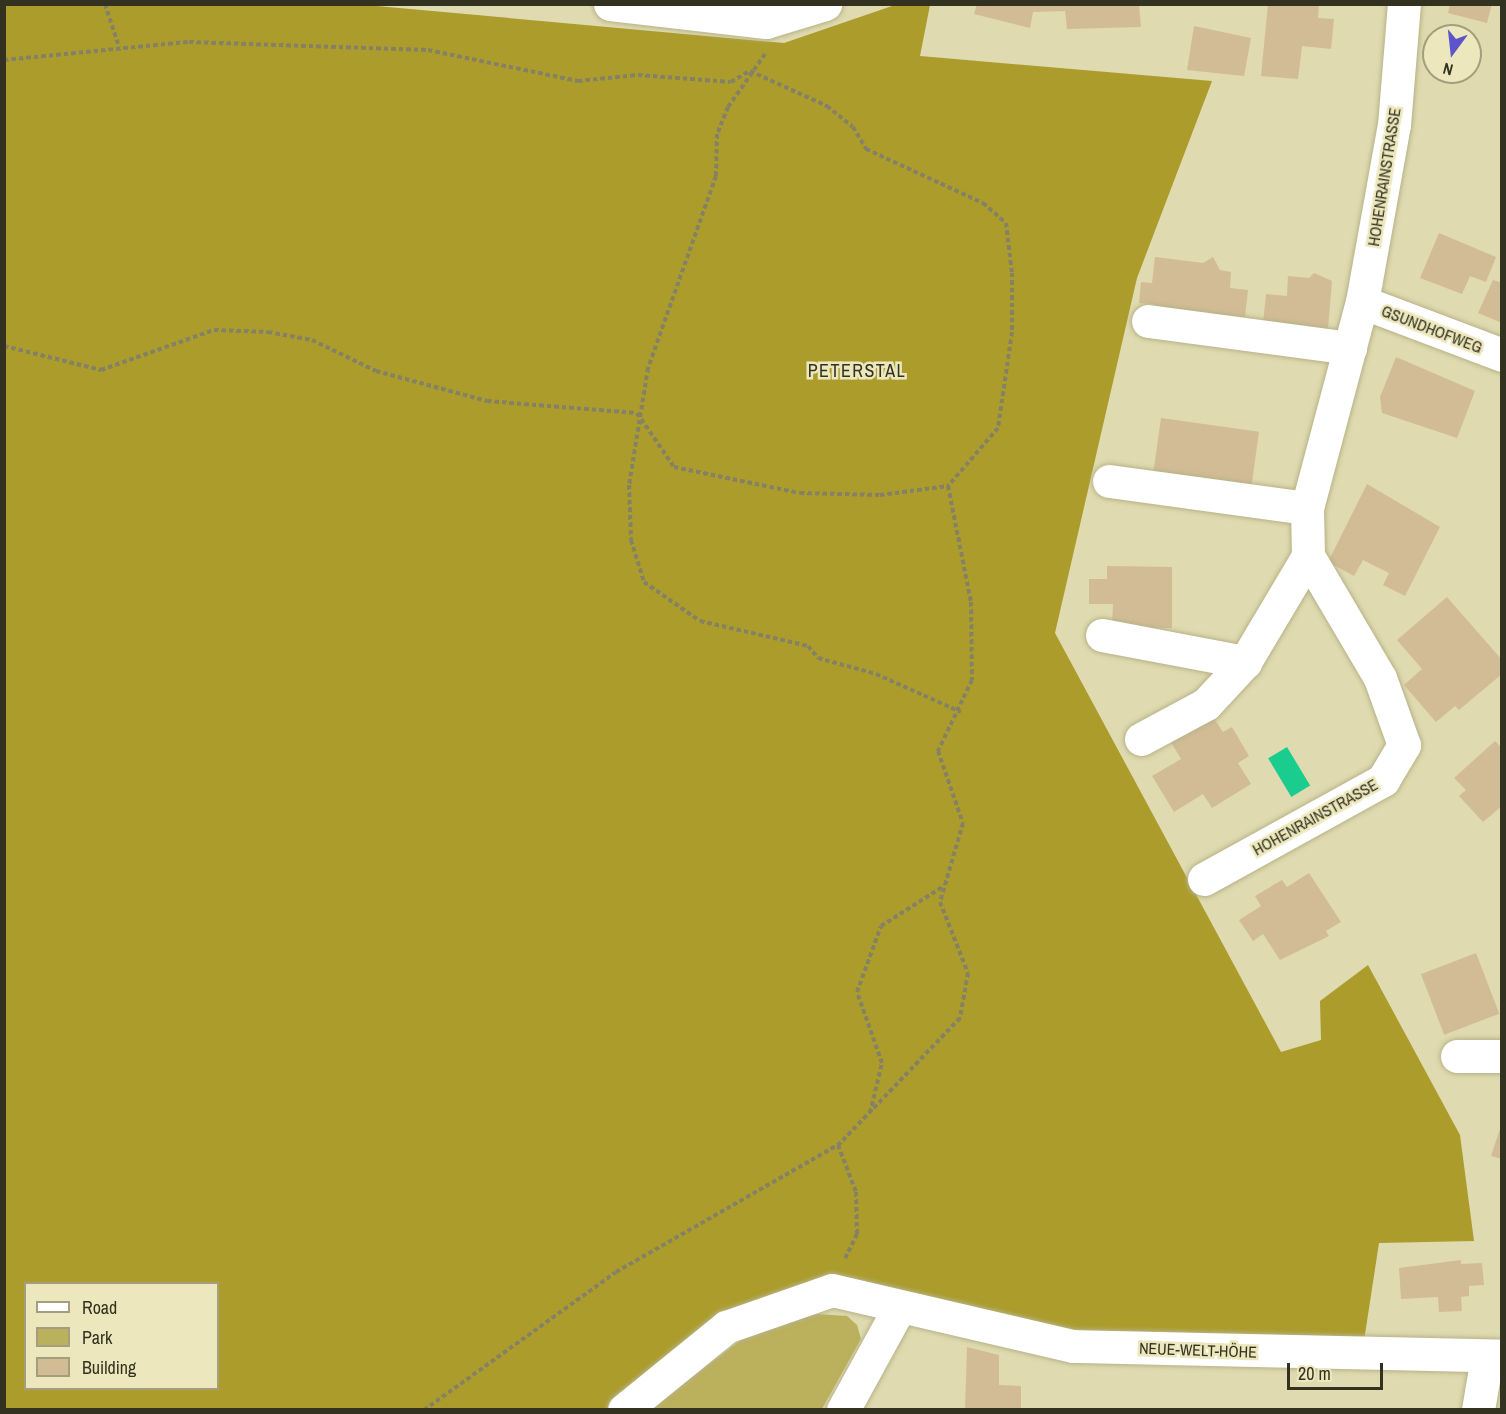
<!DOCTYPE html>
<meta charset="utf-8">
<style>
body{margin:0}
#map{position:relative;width:1506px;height:1414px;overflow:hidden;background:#dfdaaf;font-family:"Archivo Narrow",sans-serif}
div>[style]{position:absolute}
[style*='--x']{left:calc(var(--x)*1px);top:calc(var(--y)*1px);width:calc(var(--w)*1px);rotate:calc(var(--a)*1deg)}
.green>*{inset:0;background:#bbb05b}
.forest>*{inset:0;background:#ab9c2c}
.water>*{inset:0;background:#1acd8e;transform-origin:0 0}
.building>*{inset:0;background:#d2bc96;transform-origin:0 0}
.path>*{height:4px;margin-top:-2px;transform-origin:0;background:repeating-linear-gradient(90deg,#858164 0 4.5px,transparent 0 7.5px)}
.roads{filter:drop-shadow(0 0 2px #b7b288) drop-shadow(0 0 2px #b7b288)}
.minor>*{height:33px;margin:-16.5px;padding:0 16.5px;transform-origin:16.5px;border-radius:16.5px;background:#fff}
span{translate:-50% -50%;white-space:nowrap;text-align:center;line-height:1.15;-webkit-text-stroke:5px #ece7bc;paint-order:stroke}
.street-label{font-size:16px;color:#333120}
.neighbourhood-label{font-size:18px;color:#333120;letter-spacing:1.5px}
.frame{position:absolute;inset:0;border:6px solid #333120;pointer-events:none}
.legend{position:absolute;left:24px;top:1282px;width:195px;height:108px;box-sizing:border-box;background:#ece7bc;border:2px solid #a29e7e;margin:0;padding:8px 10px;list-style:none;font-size:18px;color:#333120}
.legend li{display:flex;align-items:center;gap:12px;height:30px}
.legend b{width:30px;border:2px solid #a29e7e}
.north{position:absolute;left:1422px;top:24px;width:60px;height:60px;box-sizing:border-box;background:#ece7bc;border:2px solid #a29e7e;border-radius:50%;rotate:195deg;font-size:16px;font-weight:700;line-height:24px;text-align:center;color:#333120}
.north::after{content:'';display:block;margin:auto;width:21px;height:27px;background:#5d53cb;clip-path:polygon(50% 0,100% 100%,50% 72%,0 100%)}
.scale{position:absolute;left:1287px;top:1363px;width:96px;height:27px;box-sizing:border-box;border:3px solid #333120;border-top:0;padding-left:8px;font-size:18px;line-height:21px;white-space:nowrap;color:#333120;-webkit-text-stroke:4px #ece7bc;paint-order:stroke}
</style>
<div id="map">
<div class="green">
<div style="clip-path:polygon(817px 1314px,847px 1316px,857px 1325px,861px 1339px,822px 1409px,649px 1410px,755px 1329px)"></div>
</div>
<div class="forest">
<div style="clip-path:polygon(evenodd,5px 5px,366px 5px,784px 43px,895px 5px,930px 5px,920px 56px,1212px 81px,1137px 278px,1055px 633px,1281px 1052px,1321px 1040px,1320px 1001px,1368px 965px,1460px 1135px,1474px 1241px,1379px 1243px,1362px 1354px,1156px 1349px,832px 1290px,726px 1327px,624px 1409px,5px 1410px,5px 5px,26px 1284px,218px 1284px,218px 1388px,26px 1388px,26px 1284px)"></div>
</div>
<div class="water">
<div style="left:1287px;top:747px;width:45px;height:22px;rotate:59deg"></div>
</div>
<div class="building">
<div style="clip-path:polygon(977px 4px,1139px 4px,1141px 27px,1067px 29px,1065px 11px,1033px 12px,1030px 28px,974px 14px)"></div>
<div style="clip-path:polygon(1268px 4px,1319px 4px,1318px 18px,1334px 19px,1331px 49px,1302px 46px,1298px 79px,1261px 76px)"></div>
<div style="clip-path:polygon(1450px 4px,1492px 4px,1487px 23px,1448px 13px)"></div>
<div style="clip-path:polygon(1194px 26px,1251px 38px,1244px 76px,1187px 70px)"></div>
<div style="clip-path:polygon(1439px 233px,1496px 257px,1486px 282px,1470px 276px,1462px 294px,1420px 278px)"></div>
<div style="clip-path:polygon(1155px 257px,1203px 263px,1213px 257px,1220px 270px,1231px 272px,1230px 288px,1248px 290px,1245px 317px,1226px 315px,1225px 322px,1151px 313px,1153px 304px,1139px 303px,1141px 282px,1152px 283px)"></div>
<div style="clip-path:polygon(1314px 273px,1332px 281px,1327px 341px,1263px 324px,1266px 294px,1287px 296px,1288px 276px,1309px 278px)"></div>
<div style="clip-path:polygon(1493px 280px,1502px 283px,1502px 323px,1478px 313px)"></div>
<div style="clip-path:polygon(1396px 357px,1475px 391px,1457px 438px,1382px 413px,1380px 397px)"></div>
<div style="left:1161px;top:418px;width:99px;height:57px;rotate:8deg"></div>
<div style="clip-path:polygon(1367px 484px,1440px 527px,1405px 596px,1383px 585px,1389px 573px,1363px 560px,1354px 576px,1328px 562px)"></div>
<div style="clip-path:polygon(1107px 566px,1172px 567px,1172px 628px,1112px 627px,1113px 604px,1089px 604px,1089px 579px,1107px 579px)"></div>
<div style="clip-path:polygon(1447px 597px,1502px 660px,1502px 674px,1459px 710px,1455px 706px,1436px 722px,1404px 685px,1422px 669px,1397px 640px)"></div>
<div style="clip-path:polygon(1213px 717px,1223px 732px,1232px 727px,1249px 756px,1238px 763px,1251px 784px,1212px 808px,1203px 794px,1174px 812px,1152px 776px,1181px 759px,1171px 742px)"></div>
<div style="clip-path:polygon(1495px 741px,1502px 748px,1502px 806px,1483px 822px,1459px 796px,1466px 790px,1454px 778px)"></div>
<div style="clip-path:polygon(1309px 873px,1341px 922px,1326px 931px,1329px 936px,1280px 960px,1263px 934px,1253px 941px,1239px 920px,1261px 906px,1255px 896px,1282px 880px,1287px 887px)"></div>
<div style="left:1476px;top:953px;width:65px;height:59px;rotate:69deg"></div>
<div style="clip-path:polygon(1501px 1126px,1502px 1127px,1502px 1159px,1491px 1156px)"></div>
<div style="clip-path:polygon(1461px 1260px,1461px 1264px,1482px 1263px,1484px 1285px,1469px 1286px,1469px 1296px,1461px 1297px,1462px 1311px,1439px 1312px,1438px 1297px,1401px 1299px,1399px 1268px)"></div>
<div style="clip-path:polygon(967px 1347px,999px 1355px,999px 1385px,1021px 1386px,1021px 1409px,965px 1410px)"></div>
</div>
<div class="path">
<div style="--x:105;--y:4;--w:45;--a:72"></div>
<div style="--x:765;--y:54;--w:65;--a:124.9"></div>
<div style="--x:728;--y:107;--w:29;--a:112"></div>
<div style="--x:717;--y:134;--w:42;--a:91.4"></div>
<div style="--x:716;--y:176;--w:204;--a:109.5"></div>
<div style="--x:648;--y:368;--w:119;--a:99.2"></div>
<div style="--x:629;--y:485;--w:55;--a:87.9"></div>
<div style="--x:631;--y:540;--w:44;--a:72.8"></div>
<div style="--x:644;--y:582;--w:68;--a:34.9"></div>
<div style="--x:700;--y:621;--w:111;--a:13"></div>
<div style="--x:808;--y:646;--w:16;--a:50"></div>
<div style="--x:818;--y:658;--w:60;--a:15.4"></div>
<div style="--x:876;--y:674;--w:93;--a:24.1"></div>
<div style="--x:4;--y:60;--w:186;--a:-5.6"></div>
<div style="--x:189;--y:42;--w:239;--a:1.9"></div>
<div style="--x:428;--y:50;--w:153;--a:11.7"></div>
<div style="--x:578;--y:81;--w:60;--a:-5.7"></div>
<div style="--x:638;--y:75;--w:93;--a:4.3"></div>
<div style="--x:731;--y:82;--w:21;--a:-31"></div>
<div style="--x:750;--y:71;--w:85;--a:24.4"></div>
<div style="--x:827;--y:106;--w:33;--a:39"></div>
<div style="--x:853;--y:127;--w:26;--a:59"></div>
<div style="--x:866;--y:149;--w:129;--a:24.8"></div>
<div style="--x:983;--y:203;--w:30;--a:41"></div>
<div style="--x:1006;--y:223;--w:50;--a:83.2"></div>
<div style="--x:1012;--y:273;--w:59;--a:90"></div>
<div style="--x:1012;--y:332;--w:97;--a:98.3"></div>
<div style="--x:998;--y:428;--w:77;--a:130.8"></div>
<div style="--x:948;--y:486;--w:118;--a:78.8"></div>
<div style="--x:971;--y:602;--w:78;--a:89.3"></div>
<div style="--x:972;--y:680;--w:79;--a:115.6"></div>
<div style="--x:938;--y:751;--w:76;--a:70.9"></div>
<div style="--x:963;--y:823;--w:82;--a:106.2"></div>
<div style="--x:940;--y:902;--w:76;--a:68.5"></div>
<div style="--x:968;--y:973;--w:46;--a:100.1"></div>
<div style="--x:960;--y:1018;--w:176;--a:133.8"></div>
<div style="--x:838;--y:1145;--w:50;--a:69"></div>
<div style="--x:856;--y:1192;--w:42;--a:88.6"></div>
<div style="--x:857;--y:1234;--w:28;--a:116"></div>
<div style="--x:4;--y:346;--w:100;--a:13.9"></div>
<div style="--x:101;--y:370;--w:120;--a:-19.5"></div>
<div style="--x:214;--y:330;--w:54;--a:2.1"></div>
<div style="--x:268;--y:332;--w:45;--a:10.3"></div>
<div style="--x:312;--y:340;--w:71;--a:25.8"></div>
<div style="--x:376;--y:371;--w:115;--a:15.1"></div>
<div style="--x:487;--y:401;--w:150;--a:4.6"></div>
<div style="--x:637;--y:413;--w:65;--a:55.6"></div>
<div style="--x:674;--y:467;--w:129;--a:11.7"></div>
<div style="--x:800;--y:493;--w:80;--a:1.4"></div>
<div style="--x:880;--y:495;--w:69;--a:-7.5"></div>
<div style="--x:870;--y:1113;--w:51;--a:-76.5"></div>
<div style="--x:882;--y:1063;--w:75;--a:-109.4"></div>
<div style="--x:857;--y:992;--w:70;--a:-70"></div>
<div style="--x:881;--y:926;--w:75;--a:-32.4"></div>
<div style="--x:424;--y:1410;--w:236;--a:-35.7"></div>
<div style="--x:616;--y:1272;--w:256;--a:-29.8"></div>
</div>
<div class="roads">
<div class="minor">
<div style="--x:610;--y:4;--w:157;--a:6.6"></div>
<div style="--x:766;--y:22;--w:62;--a:-17"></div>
<div style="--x:1362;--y:302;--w:150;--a:20.7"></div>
<div style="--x:1148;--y:321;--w:204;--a:7.6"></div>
<div style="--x:1109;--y:481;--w:200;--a:7.8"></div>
<div style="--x:1102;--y:635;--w:146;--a:10.7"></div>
<div style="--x:1141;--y:739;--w:74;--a:-28.3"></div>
<div style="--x:1206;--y:704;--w:57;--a:-47.1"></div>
<div style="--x:1245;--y:662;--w:123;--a:-59.3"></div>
<div style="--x:1204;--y:879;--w:205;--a:-28.9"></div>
<div style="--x:1383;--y:780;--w:41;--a:-59"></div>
<div style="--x:1404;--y:745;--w:71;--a:-109.7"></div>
<div style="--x:1380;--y:678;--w:142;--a:-120.5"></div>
<div style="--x:1308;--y:556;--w:48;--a:-91.2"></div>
<div style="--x:1307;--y:508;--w:213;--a:-75.1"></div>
<div style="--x:1362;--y:302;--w:180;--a:-79.8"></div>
<div style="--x:1394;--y:125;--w:121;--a:-85.3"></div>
<div style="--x:1457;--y:1056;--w:45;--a:0"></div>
<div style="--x:624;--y:1410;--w:132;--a:-39.1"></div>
<div style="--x:726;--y:1327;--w:112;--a:-19.2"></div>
<div style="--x:832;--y:1290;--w:247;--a:13.1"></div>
<div style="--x:1073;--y:1346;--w:429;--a:1.3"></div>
<div style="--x:843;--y:1410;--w:114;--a:-61.2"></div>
<div style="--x:1478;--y:1410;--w:54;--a:-80.4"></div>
</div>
</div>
<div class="street-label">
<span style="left:1384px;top:177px;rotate:-81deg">HOHENRAINSTRASSE</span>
<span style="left:1432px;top:329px;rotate:21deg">GSUNDHOFWEG</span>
<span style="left:1315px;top:817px;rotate:-29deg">HOHENRAINSTRASSE</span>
<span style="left:1198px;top:1350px;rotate:2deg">NEUE-WELT-HÖHE</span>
</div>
<div class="neighbourhood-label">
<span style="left:857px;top:371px">PETERSTAL</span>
</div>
<div class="frame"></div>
<ul class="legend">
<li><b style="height:8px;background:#fff"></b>Road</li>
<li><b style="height:16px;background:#bbb05b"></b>Park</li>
<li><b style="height:16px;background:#d2bc96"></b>Building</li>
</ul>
<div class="north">N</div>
<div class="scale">20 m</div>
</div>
